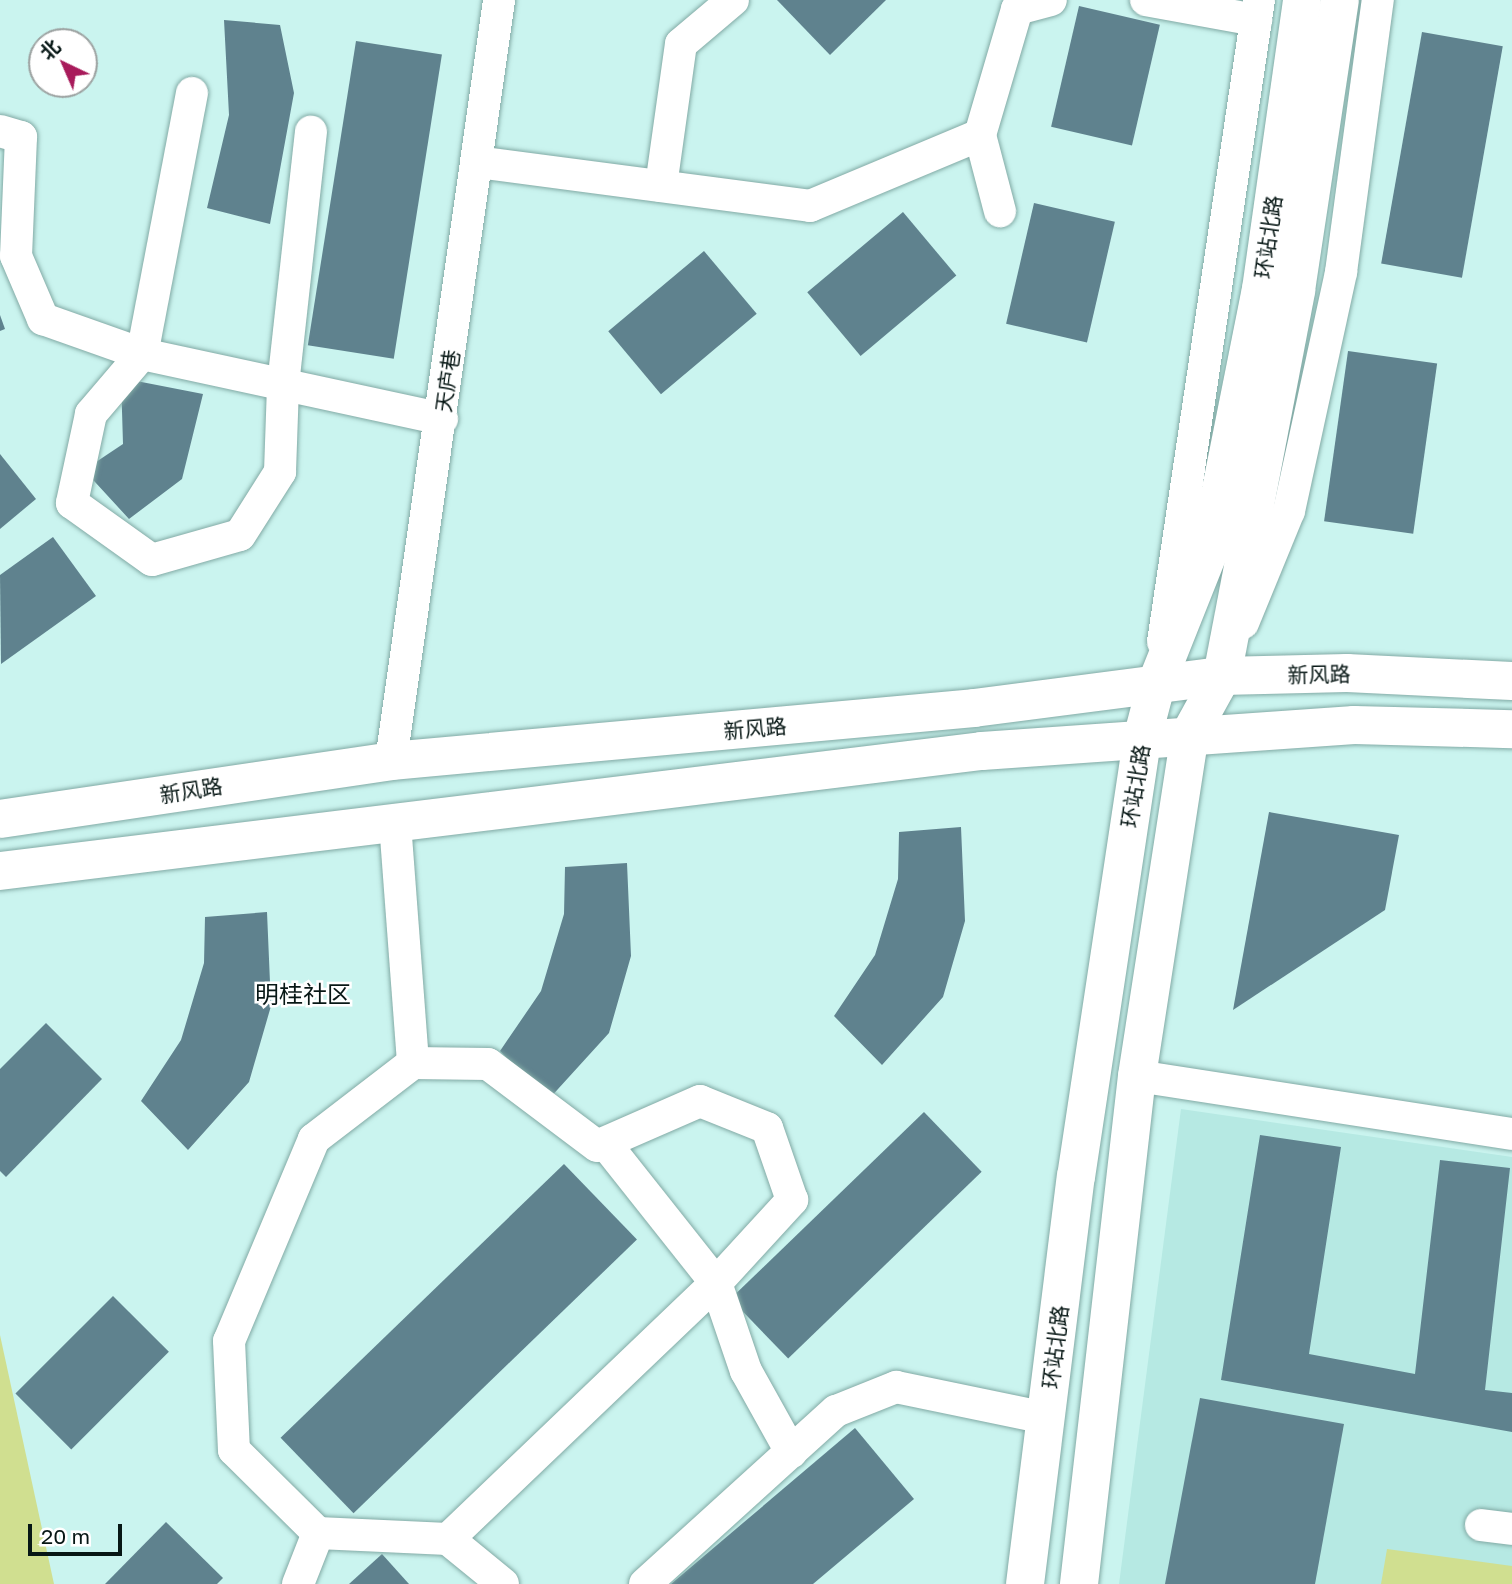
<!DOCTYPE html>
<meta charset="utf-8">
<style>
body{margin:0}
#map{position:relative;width:1512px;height:1584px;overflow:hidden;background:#caf4ef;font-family:"Golos Text","Noto Sans SC",sans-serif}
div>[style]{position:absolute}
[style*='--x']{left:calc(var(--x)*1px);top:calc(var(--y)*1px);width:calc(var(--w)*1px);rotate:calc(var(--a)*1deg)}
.built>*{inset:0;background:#b6e9e3}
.green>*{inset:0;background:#d0df90}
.building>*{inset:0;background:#5f828e;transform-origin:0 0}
.roads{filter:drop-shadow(0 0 2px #82aaa5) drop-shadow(0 0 2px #82aaa5)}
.minor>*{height:32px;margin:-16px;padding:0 16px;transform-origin:16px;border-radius:16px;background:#fff}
.major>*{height:38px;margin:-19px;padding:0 19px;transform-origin:19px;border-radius:19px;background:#fff}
span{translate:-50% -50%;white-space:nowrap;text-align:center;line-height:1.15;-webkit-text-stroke:5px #fff;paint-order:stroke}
.street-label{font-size:21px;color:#071715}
.quarter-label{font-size:24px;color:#071715}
.north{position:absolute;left:28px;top:28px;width:70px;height:70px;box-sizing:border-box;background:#fff;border:2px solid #9ca2a1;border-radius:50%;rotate:316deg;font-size:19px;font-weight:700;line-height:28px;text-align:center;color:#071715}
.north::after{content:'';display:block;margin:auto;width:24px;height:32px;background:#a81b5b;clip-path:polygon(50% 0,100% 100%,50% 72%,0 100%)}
.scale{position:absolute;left:28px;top:1524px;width:94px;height:32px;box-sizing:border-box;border:4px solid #071715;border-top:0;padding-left:9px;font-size:21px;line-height:24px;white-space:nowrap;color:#071715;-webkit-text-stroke:5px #fff;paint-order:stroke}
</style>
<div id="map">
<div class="built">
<div style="clip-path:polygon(1181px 1109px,1512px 1157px,1512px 1584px,1119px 1584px)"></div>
</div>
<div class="green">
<div style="clip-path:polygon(0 1335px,54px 1584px,0 1584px)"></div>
<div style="clip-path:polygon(1387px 1549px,1512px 1566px,1512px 1584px,1381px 1584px)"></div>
</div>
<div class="building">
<div style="clip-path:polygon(777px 0,886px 0,830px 55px)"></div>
<div style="left:1079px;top:6px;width:83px;height:124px;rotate:13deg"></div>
<div style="clip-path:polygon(224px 20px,280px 25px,294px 93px,270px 224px,207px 208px,229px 115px)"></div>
<div style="left:1422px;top:32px;width:82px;height:235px;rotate:10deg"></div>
<div style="left:356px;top:41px;width:87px;height:308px;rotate:9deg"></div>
<div style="left:1034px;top:203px;width:83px;height:124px;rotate:13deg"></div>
<div style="left:903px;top:212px;width:83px;height:125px;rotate:50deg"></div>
<div style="left:704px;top:251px;width:82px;height:125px;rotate:50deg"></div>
<div style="clip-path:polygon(0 315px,5px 329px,0 331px)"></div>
<div style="left:1348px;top:351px;width:90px;height:172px;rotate:8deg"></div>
<div style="clip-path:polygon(121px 378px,203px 394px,182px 479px,129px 519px,84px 470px,123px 444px)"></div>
<div style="clip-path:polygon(0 454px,36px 499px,0 529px)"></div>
<div style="clip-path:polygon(53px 537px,96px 596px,1px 664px,0 575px)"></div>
<div style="clip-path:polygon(1269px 812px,1399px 835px,1385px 910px,1233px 1010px)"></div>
<div style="clip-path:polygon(961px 827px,965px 921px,943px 997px,882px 1065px,834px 1016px,875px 955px,898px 879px,899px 832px)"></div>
<div style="clip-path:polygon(627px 863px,631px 956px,609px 1033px,548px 1100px,500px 1051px,541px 991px,564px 914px,565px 867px)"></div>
<div style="clip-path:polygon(267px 912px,271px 1006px,249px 1082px,188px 1150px,141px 1101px,181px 1040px,204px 963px,205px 917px)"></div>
<div style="clip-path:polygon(46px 1023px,102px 1079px,6px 1177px,0 1171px,0 1069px)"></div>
<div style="left:924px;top:1112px;width:83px;height:269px;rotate:46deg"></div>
<div style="clip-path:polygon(1260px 1135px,1341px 1147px,1309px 1354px,1415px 1374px,1440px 1160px,1510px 1168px,1485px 1390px,1512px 1393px,1512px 1432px,1221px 1380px)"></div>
<div style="left:564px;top:1164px;width:105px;height:394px;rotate:46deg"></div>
<div style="left:113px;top:1296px;width:79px;height:138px;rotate:45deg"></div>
<div style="clip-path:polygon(1200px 1398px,1344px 1424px,1315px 1584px,1165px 1584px)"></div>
<div style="clip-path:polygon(855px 1428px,914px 1499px,813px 1584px,671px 1584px)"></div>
<div style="clip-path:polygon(166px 1522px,223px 1578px,217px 1584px,105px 1584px)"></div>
<div style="clip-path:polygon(382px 1554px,409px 1584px,349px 1584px)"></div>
</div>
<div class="roads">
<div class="minor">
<div style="--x:1146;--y:0;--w:112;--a:10.3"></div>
<div style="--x:192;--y:93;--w:266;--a:100.8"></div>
<div style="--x:142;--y:354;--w:79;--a:130.4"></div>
<div style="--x:91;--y:414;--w:91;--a:102.1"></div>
<div style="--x:72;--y:503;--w:98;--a:35.5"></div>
<div style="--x:152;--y:560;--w:91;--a:-15.9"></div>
<div style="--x:240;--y:535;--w:75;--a:-57.6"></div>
<div style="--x:280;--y:472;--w:87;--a:-88"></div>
<div style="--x:283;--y:385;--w:255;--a:-83.7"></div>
<div style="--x:0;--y:131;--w:22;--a:16"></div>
<div style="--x:21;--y:137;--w:119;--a:92.4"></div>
<div style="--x:16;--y:256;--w:69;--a:66.8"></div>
<div style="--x:43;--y:319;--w:105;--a:19.5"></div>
<div style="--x:142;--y:354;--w:307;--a:12.2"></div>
<div style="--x:980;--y:135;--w:79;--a:75.3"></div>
<div style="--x:477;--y:162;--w:336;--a:7.5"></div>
<div style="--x:810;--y:206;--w:184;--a:-22.7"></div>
<div style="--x:980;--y:135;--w:131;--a:-73.6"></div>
<div style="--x:1017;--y:9;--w:35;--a:-15"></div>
<div style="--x:661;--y:186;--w:143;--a:-82"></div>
<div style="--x:681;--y:44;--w:68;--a:-40.2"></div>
<div style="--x:1243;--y:623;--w:121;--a:-67.7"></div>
<div style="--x:1289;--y:511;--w:245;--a:-77.7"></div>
<div style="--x:1341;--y:272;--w:275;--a:-82.3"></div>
<div style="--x:1163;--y:642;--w:649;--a:-81.5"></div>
<div style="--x:391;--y:761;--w:769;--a:-81.92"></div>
<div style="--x:395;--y:823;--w:241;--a:85.7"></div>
<div style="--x:1137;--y:1076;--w:379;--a:8.8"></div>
<div style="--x:605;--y:1143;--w:179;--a:51.6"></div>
<div style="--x:716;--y:1283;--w:93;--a:71.2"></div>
<div style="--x:746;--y:1371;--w:93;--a:60.9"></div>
<div style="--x:1481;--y:1525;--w:31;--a:7"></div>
<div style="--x:448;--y:1539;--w:371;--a:-43.7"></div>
<div style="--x:716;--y:1283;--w:113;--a:-47.5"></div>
<div style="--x:792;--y:1200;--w:76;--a:-109.1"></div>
<div style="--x:767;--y:1128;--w:72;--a:-158.1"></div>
<div style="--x:700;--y:1101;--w:112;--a:156.4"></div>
<div style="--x:597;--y:1146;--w:136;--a:-143"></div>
<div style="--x:488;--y:1064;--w:75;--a:-179.2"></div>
<div style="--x:413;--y:1063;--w:125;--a:142.5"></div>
<div style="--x:314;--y:1139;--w:219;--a:112.8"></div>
<div style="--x:229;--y:1341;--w:109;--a:87.4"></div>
<div style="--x:234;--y:1450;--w:118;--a:44.7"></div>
<div style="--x:318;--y:1533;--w:130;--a:2.6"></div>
<div style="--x:448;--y:1539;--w:71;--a:39.3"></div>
<div style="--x:298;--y:1584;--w:55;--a:-68.6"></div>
<div style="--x:645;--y:1584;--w:258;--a:-42.2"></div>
<div style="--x:836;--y:1411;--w:65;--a:-21.8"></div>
<div style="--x:896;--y:1387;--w:153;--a:11.7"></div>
</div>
<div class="major">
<div style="--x:0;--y:819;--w:395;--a:-8.4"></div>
<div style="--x:391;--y:761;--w:585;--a:-5.19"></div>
<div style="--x:974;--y:708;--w:250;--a:-7.4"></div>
<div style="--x:1222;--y:676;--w:125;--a:-1.4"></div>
<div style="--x:1347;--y:673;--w:165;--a:2.8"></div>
<div style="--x:0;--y:871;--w:989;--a:-6.97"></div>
<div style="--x:982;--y:751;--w:373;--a:-4"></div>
<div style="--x:1354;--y:725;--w:158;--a:1.5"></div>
<div style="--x:1025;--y:1584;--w:410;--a:-82.9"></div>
<div style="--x:1076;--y:1177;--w:443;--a:-81.4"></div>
<div style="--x:1142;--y:739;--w:59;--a:-75.3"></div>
<div style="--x:1157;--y:682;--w:138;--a:-68.3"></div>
<div style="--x:1208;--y:554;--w:270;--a:-78.7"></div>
<div style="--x:1261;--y:289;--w:292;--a:-81.9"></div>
<div style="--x:1079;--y:1584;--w:511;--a:-83.49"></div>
<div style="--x:1137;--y:1076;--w:346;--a:-81.2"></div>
<div style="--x:1190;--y:734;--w:66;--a:-61.1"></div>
<div style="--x:1222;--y:676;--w:393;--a:-79.1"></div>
<div style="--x:1296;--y:290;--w:293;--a:-81.4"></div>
</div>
</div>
<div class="street-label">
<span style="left:1268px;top:237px;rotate:-82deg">环站北路</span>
<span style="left:447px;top:381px;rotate:-82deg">天庐巷</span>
<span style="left:1319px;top:674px;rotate:-1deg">新风路</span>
<span style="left:755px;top:728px;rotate:-5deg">新风路</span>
<span style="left:1135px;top:786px;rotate:-81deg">环站北路</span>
<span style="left:191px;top:790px;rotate:-9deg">新风路</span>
<span style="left:1055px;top:1347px;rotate:-83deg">环站北路</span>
</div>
<div class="quarter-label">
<span style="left:303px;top:994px">明桂社区</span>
</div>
<div class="north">北</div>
<div class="scale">20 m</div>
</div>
